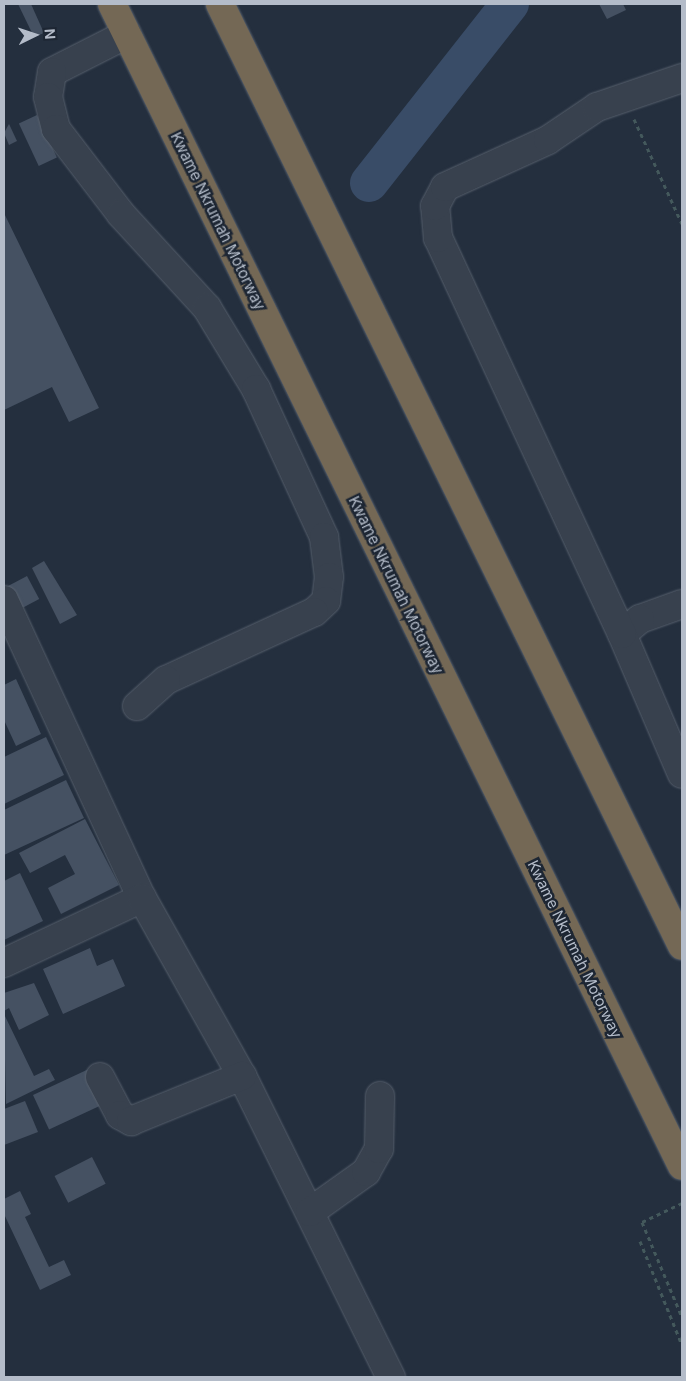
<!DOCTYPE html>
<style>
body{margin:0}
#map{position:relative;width:686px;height:1381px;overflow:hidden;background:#242f3e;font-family:Inter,sans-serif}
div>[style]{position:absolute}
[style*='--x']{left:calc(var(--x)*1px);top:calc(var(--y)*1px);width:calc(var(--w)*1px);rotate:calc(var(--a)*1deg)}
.river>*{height:38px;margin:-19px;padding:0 19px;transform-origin:19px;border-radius:19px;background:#394c67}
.building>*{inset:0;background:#455162;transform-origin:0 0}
.path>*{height:3px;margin-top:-1.5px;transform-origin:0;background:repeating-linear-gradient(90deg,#44595c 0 4px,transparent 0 8px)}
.roads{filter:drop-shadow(0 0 1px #565f6c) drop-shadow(0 0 1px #565f6c)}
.minor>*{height:28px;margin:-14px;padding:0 14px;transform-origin:14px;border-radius:14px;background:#38414e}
.highway>*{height:28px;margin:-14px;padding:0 14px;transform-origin:14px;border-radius:14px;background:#746855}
span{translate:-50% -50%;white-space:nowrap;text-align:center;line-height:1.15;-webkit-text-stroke:5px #1d2633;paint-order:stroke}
.street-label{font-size:15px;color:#b4bcc9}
.frame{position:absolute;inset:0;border:5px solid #b4bcc9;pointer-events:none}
.north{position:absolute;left:10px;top:10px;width:50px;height:50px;-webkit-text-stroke:4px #1d2633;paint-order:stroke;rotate:86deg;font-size:14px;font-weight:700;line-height:20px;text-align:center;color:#b4bcc9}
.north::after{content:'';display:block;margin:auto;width:18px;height:22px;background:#b4bcc9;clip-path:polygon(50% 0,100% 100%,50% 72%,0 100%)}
</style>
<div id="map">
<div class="river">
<div style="--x:369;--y:183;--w:228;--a:-51.8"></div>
</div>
<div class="building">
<div style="clip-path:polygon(18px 4px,31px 4px,44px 33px,34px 37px)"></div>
<div style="clip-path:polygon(599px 4px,623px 4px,626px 10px,607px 19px)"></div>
<div style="left:37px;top:115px;width:47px;height:20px;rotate:65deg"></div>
<div style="clip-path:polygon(9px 124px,17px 141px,9px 145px,4px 133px)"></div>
<div style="clip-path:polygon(4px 213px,99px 408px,69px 422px,52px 387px,4px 410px)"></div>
<div style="clip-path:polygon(44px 561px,77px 615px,60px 624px,32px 568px)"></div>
<div style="left:27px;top:576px;width:26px;height:23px;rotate:62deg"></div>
<div style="clip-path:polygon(16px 679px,41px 734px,16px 746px,4px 720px,4px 685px)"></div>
<div style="clip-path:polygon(46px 737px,64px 775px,4px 804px,4px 757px)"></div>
<div style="clip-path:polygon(66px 780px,84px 818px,4px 855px,4px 810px)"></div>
<div style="clip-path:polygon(85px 819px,119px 885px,61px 914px,48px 888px,75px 874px,65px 855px,30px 873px,19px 853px)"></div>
<div style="clip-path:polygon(20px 873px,43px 921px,4px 940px,4px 881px)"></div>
<div style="clip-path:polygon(90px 948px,97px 966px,113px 959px,125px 986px,63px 1014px,43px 969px)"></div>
<div style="clip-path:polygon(34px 983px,49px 1015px,19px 1030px,9px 1008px,4px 1011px,4px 993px)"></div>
<div style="clip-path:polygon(4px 1014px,34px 1076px,49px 1069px,55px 1080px,6px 1104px)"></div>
<div style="left:91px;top:1068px;width:38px;height:64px;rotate:65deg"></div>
<div style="clip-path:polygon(25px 1101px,38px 1132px,4px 1145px,4px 1109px)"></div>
<div style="left:92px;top:1157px;width:30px;height:42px;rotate:63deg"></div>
<div style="clip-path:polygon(20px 1191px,31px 1214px,25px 1217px,49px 1267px,64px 1260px,71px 1275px,40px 1290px,4px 1214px,4px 1199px)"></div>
</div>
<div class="path">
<div style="--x:634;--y:119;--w:115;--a:65.4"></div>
<div style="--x:682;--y:1203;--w:44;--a:154.6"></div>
<div style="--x:642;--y:1222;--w:103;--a:67.2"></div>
<div style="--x:640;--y:1241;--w:112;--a:68"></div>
</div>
<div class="roads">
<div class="minor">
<div style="--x:127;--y:34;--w:84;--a:153.1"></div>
<div style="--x:52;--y:72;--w:25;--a:99"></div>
<div style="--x:48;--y:97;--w:33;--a:76"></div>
<div style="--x:56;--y:129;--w:107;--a:52.6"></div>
<div style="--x:121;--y:214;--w:127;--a:47.5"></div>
<div style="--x:207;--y:308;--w:95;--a:58.8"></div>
<div style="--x:256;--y:389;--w:163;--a:65.3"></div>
<div style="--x:324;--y:537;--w:40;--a:82.9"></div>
<div style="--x:329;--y:577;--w:24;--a:97"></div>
<div style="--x:326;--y:601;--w:16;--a:137"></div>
<div style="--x:314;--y:612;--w:163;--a:155.3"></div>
<div style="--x:166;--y:680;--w:39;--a:138"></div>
<div style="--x:4;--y:600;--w:328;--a:65.2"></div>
<div style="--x:142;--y:898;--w:153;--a:154.8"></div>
<div style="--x:682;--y:604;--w:45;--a:160.3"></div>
<div style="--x:640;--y:619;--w:23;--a:140"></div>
<div style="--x:622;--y:634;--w:152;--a:66.8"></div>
<div style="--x:622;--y:634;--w:437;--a:-114.9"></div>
<div style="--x:438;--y:238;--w:32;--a:-95"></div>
<div style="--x:435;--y:206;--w:21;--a:-62"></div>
<div style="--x:445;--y:187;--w:113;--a:-24.5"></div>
<div style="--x:548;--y:140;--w:59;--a:-34"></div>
<div style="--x:597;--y:107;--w:90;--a:-18.8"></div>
<div style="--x:142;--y:898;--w:204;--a:60.7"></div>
<div style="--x:242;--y:1076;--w:336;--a:63.7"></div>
<div style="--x:100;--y:1077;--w:43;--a:62.2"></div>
<div style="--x:120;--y:1115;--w:13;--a:29"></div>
<div style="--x:131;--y:1121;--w:120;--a:-22.1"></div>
<div style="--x:310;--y:1212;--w:69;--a:-35.5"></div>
<div style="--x:366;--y:1172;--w:26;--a:-61"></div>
<div style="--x:379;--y:1149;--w:53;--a:-88.9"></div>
</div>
<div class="highway">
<div style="--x:112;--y:4;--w:1294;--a:63.87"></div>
<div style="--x:220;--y:4;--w:1049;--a:63.87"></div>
</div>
</div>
<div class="street-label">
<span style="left:218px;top:221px;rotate:64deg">Kwame Nkrumah Motorway</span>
<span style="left:396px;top:585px;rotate:64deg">Kwame Nkrumah Motorway</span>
<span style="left:575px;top:949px;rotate:64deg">Kwame Nkrumah Motorway</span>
</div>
<div class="frame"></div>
<div class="north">N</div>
</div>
